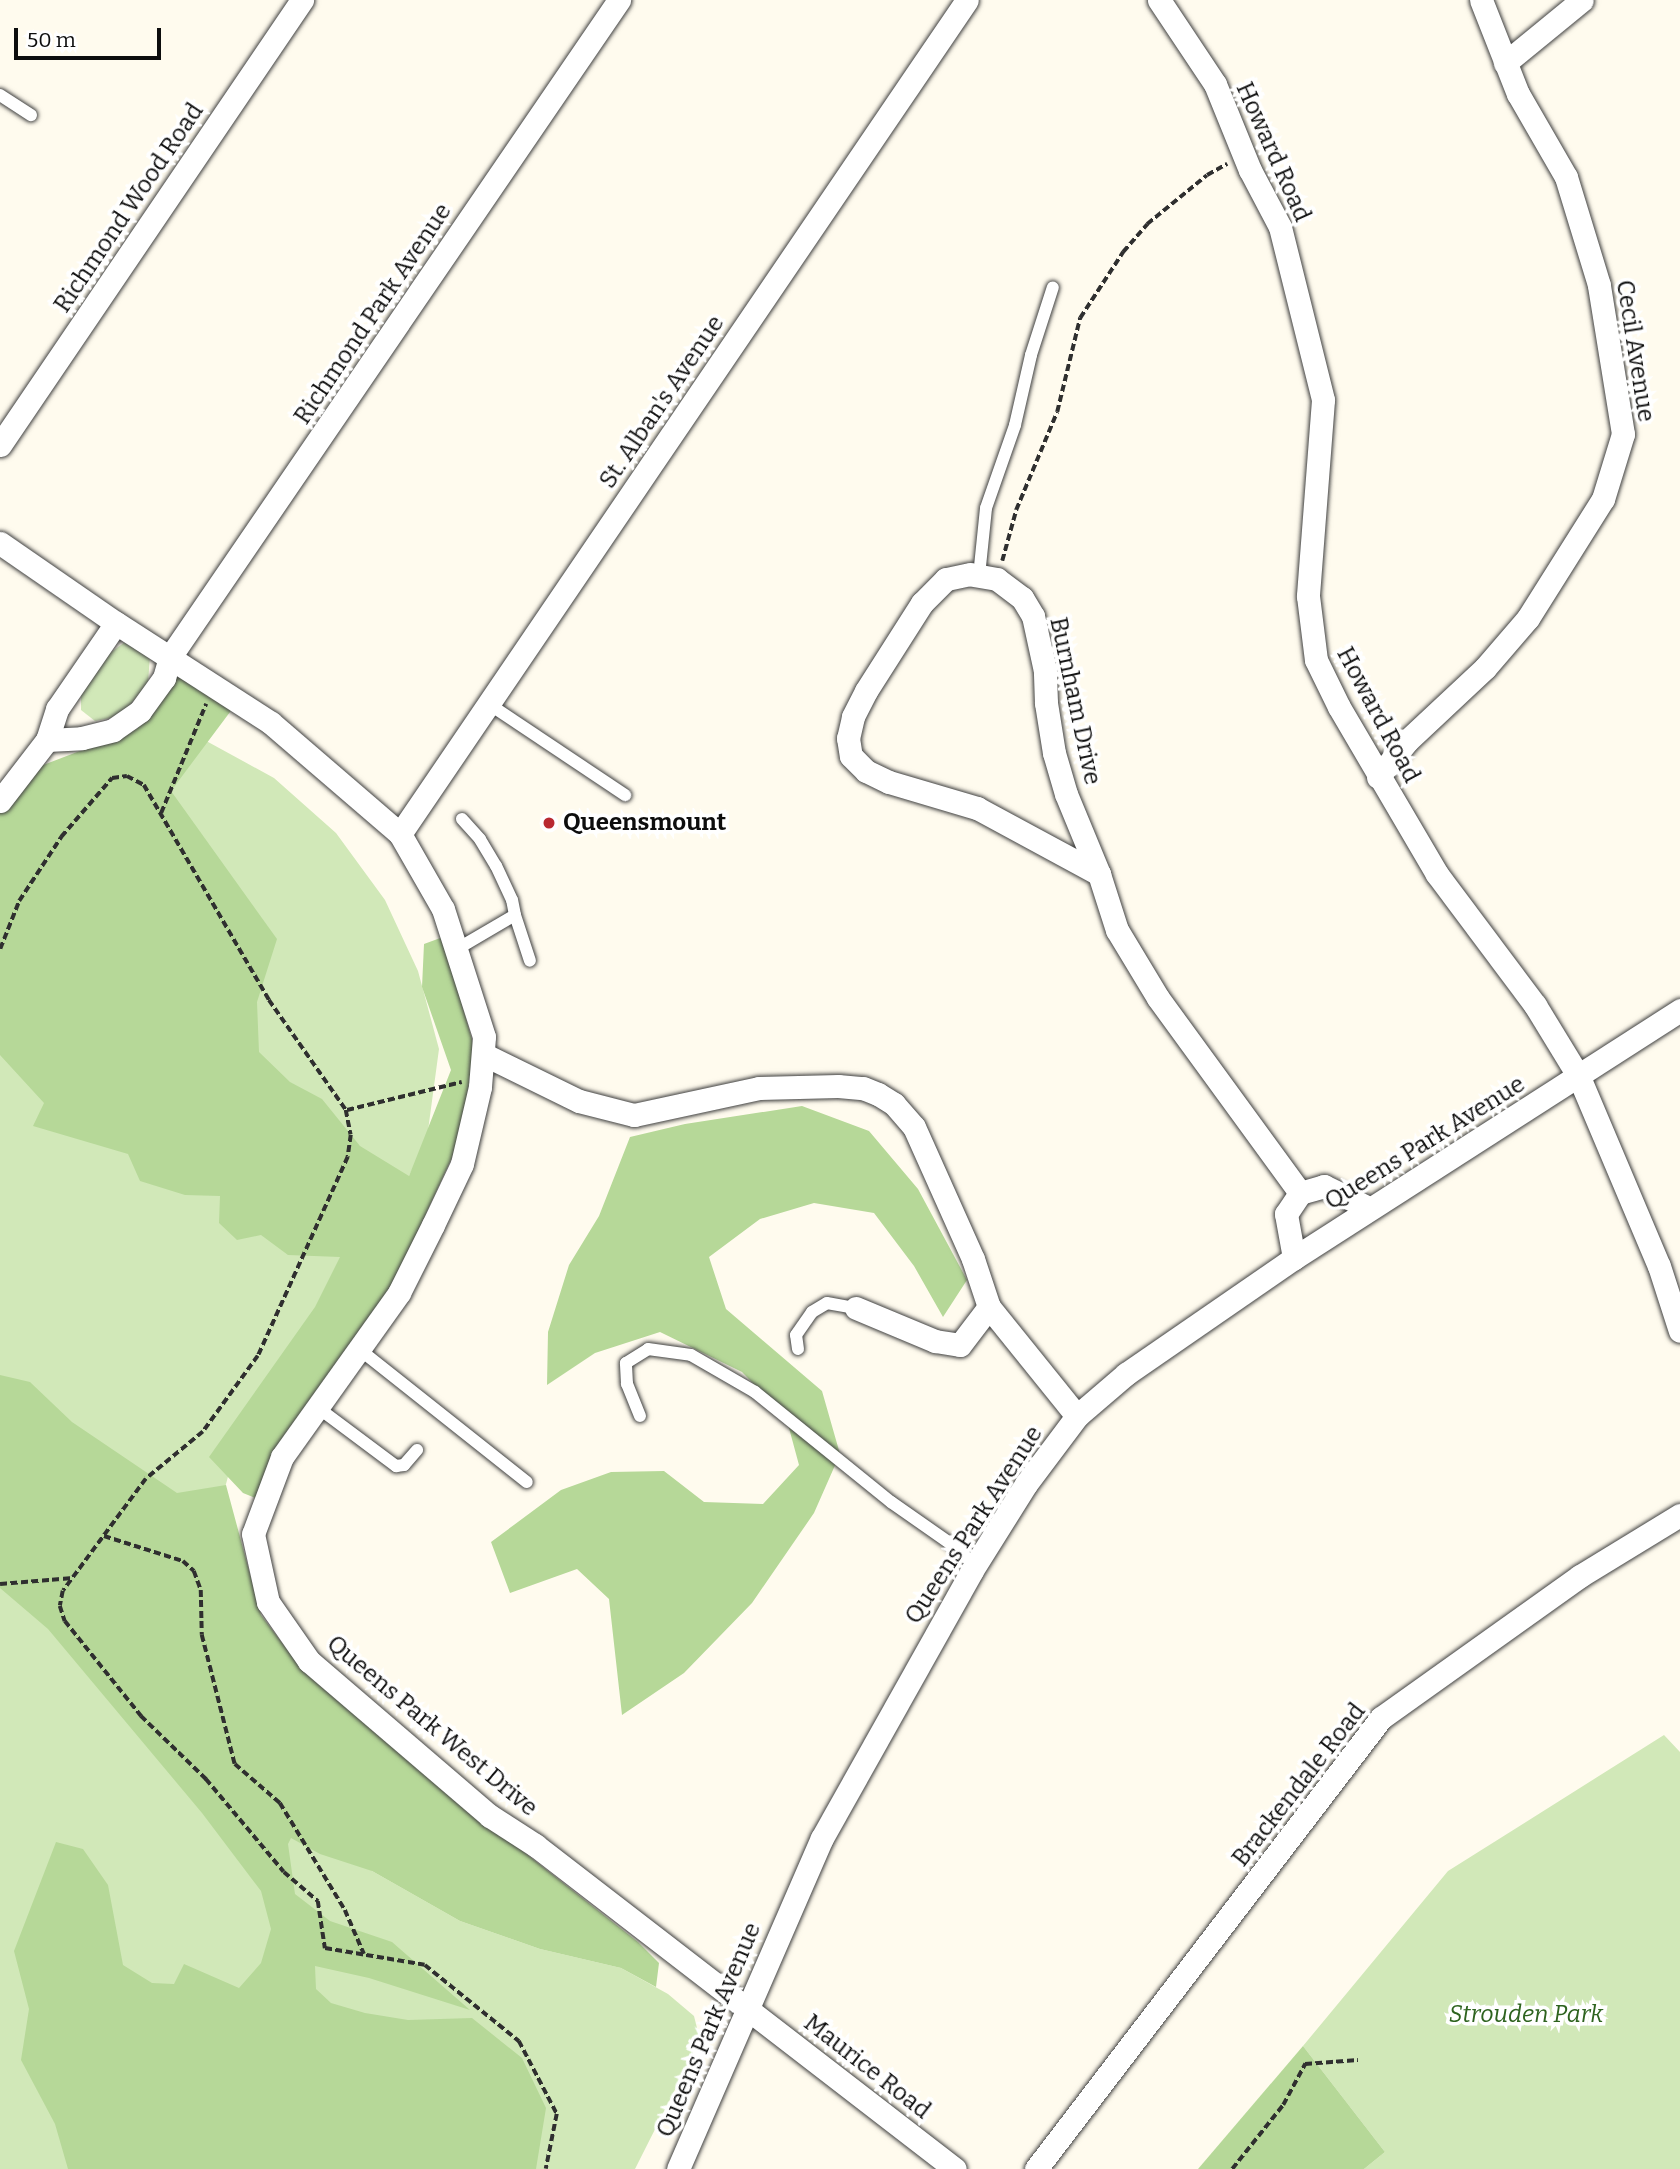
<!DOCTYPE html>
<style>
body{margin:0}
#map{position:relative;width:1680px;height:2169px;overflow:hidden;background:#fffbee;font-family:Bitter,serif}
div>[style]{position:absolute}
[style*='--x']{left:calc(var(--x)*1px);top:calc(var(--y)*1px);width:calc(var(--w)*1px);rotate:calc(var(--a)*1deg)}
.green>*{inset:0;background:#d1e8b8}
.forest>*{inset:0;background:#b6d898}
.path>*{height:3.5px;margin-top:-1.75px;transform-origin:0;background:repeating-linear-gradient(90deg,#2f2f2f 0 7px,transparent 0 10.5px)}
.roads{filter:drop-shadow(0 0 2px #404040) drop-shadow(0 0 2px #404040)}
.service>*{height:12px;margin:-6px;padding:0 6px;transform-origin:6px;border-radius:6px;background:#fff}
.minor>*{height:23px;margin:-11.5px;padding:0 11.5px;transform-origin:11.5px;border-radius:11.5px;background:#fff}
.dots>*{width:19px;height:19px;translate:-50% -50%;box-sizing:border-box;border:4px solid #fff;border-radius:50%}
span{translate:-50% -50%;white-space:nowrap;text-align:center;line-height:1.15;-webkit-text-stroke:7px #fff;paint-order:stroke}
.street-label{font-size:24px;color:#0d0d0d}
.poi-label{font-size:24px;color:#0d0d0d;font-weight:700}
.left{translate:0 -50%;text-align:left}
.park-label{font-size:24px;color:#2e631f;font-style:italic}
.scale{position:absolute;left:14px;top:28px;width:147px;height:32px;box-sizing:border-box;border:4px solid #0d0d0d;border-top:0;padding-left:9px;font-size:21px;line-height:24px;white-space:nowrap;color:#0d0d0d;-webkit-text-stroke:5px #fff;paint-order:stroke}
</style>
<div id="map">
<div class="green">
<div style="clip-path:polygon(125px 642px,150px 655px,148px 683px,121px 716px,95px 721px,81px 710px,81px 693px,106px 656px)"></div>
<div style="clip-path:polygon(188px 731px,274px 778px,336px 833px,385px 900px,418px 971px,439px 1049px,427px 1138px,375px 1248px,233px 1458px,212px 1536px,372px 1871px,460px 1921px,540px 1949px,621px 1968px,668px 1994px,694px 2016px,700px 2040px,635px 2169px,0 2169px,0 867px)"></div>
<div style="clip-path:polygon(1664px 1735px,1680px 1752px,1680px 2169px,1364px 2169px,1385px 2152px,1303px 2046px,1448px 1871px)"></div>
</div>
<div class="forest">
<div style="clip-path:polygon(176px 670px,233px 708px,171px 791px,277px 939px,257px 1002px,259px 1052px,290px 1082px,322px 1099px,360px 1146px,409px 1176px,451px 1070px,422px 987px,424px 944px,443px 937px,474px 1047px,461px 1138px,392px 1287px,258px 1499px,243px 1493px,209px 1457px,315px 1307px,340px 1257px,288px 1255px,261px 1235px,237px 1240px,219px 1223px,220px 1196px,185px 1195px,140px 1181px,128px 1154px,33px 1126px,44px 1103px,0 1055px,0 806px,25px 772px,137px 729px)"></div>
<div style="clip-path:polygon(802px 1106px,869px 1131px,918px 1189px,967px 1280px,943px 1317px,914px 1266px,874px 1213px,814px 1203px,760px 1219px,709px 1257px,726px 1309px,822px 1391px,840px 1454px,814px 1513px,752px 1603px,684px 1673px,622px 1715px,609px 1599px,577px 1569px,510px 1593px,491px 1542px,561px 1490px,611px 1472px,664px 1471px,704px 1502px,763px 1504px,799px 1465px,786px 1417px,742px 1372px,660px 1332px,595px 1353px,547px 1385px,548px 1332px,569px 1265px,599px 1216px,630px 1137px,685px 1124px)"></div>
<div style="clip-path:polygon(0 1375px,30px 1382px,72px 1422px,177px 1493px,226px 1485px,261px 1615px,301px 1668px,411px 1763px,638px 1942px,659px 1963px,656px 1987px,621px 1968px,540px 1949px,460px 1921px,372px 1871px,320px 1854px,291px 1838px,288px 1844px,295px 1894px,330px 1921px,392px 1942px,470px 2010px,369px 1978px,315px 1966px,316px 1989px,331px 2003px,365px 2013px,408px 2020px,472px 2018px,522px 2058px,546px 2108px,536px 2169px,68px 2169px,55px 2124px,21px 2060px,29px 2009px,14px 1951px,56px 1842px,83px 1849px,108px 1885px,123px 1965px,152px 1983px,174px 1984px,184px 1964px,239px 1988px,261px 1963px,271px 1929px,261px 1891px,202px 1813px,48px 1629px,0 1588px)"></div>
<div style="clip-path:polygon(1303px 2046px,1385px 2152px,1364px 2169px,1198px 2169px)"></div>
</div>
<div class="path">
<div style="--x:1002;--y:561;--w:53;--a:-74.6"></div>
<div style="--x:1016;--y:510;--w:106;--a:-67.3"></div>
<div style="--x:1057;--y:412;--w:97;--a:-76.3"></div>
<div style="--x:1080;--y:318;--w:79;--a:-56.9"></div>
<div style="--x:1123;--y:252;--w:37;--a:-49"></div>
<div style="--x:1147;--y:224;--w:77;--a:-39.2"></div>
<div style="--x:1207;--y:175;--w:23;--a:-29"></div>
<div style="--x:161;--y:813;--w:118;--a:-67.6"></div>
<div style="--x:0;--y:949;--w:52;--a:-68.4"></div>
<div style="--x:19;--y:901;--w:77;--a:-56.7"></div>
<div style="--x:61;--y:837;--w:78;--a:-49.2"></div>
<div style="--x:112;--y:778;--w:15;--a:-8"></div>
<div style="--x:127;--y:776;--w:19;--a:28"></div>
<div style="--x:144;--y:785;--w:249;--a:59.8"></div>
<div style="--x:269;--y:1000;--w:134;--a:55"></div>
<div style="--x:346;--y:1110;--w:25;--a:79"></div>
<div style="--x:351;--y:1135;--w:22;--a:98"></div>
<div style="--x:348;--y:1157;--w:218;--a:114.3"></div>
<div style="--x:258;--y:1356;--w:94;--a:125.9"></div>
<div style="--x:203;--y:1432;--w:74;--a:140.5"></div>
<div style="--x:146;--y:1479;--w:139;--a:126.5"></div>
<div style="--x:63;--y:1591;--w:15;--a:101"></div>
<div style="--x:60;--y:1606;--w:16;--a:72"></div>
<div style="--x:65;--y:1621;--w:122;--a:51.3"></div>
<div style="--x:141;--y:1716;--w:91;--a:44.1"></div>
<div style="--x:206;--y:1779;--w:121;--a:50"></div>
<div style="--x:284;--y:1872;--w:45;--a:40.5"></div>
<div style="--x:318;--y:1901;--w:48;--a:81.5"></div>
<div style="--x:325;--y:1948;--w:101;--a:9.6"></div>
<div style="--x:425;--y:1965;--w:121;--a:39"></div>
<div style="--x:519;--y:2041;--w:82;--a:62.5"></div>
<div style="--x:557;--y:2114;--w:56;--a:101.3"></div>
<div style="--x:347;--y:1110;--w:118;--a:-13.7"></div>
<div style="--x:104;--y:1536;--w:83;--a:17.6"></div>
<div style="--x:183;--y:1561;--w:15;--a:42"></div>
<div style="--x:194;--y:1571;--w:20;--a:70"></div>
<div style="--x:201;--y:1590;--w:45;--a:88.7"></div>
<div style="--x:202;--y:1635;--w:133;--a:75.7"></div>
<div style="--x:235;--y:1764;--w:60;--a:40.9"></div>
<div style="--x:280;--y:1803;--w:125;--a:58.7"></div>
<div style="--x:345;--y:1910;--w:48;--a:66.6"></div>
<div style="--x:0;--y:1584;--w:73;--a:-4.7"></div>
<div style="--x:1232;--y:2169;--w:82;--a:-51.4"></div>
<div style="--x:1283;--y:2105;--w:47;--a:-61.8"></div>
<div style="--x:1305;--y:2064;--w:53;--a:-4.3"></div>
</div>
<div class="roads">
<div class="service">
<div style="--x:0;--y:95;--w:37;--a:33"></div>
<div style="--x:979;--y:576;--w:68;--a:-84.1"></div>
<div style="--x:986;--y:508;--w:88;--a:-70.7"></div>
<div style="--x:1015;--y:425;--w:72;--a:-77.1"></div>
<div style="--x:1031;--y:355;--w:71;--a:-72.1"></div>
<div style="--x:489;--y:704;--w:164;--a:33.8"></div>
<div style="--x:515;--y:915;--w:48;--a:71.9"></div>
<div style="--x:457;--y:949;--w:67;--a:-30.4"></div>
<div style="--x:515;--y:915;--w:15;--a:-101"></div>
<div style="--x:512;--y:900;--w:38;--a:-115"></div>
<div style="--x:496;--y:866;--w:31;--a:-121"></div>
<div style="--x:480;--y:839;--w:27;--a:-132"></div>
<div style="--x:359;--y:1349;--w:214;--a:38.4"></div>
<div style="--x:798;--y:1349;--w:14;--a:-98"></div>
<div style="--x:796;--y:1335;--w:28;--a:-55"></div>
<div style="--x:812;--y:1312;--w:17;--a:-31"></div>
<div style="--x:827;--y:1303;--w:29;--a:10"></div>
<div style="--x:317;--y:1407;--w:99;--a:36.8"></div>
<div style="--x:396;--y:1466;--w:8;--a:-7"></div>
<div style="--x:404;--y:1465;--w:20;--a:-49"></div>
<div style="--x:640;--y:1416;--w:35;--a:-112"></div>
<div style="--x:627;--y:1384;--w:21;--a:-93"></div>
<div style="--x:626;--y:1363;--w:26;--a:-32"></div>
<div style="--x:648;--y:1349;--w:43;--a:7.9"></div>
<div style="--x:691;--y:1355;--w:74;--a:30"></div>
<div style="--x:755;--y:1392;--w:175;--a:39"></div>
<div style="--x:891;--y:1502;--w:82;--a:35"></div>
<div style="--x:958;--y:1549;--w:24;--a:45"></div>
</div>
<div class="minor">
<div style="--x:1159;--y:0;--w:101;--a:56.3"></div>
<div style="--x:1215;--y:84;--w:93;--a:67.9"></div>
<div style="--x:1250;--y:170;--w:64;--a:62.2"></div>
<div style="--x:1280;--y:227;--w:178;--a:76"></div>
<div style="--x:1323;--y:400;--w:197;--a:94.4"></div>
<div style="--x:1308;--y:596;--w:64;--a:82.9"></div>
<div style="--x:1316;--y:660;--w:52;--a:63.9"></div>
<div style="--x:1339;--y:707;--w:194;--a:59.6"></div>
<div style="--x:1437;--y:874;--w:164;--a:53.2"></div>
<div style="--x:1535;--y:1005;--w:84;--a:58.6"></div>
<div style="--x:1579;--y:1077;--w:205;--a:67.1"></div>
<div style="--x:1659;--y:1266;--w:68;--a:72.1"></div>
<div style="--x:1505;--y:63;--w:99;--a:-39.3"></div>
<div style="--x:0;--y:445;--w:538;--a:-55.84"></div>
<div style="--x:0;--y:543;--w:141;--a:34.6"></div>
<div style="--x:116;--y:623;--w:184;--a:32.8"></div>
<div style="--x:271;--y:723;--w:170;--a:40.7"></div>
<div style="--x:400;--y:834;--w:86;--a:60.2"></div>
<div style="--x:443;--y:909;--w:134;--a:72.2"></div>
<div style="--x:484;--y:1037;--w:50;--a:94.6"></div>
<div style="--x:480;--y:1087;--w:79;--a:103.2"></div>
<div style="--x:462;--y:1164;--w:68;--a:115.4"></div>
<div style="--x:433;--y:1225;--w:76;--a:116.6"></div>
<div style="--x:399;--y:1293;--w:201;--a:125.5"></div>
<div style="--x:282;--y:1457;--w:82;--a:110.6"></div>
<div style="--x:253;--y:1534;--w:70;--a:77.6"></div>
<div style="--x:268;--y:1602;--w:72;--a:55.2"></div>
<div style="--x:309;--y:1661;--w:238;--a:40.6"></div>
<div style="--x:490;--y:1816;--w:54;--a:32.8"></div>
<div style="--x:535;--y:1845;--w:530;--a:37.65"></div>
<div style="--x:47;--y:740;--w:35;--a:-3"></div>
<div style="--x:82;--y:738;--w:32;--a:-14"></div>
<div style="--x:113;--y:730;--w:33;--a:-35"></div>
<div style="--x:140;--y:711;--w:41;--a:-54"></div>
<div style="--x:164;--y:678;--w:22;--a:-74"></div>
<div style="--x:170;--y:657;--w:796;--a:-55.65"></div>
<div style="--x:1378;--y:777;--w:46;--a:-51.1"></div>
<div style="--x:1407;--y:741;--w:107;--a:-43.1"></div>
<div style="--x:1485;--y:668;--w:66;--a:-49.3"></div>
<div style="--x:1528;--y:618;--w:141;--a:-57.8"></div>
<div style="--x:1603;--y:499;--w:68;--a:-72.9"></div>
<div style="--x:1623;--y:434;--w:151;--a:-99.2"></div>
<div style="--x:1599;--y:285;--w:113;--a:-107"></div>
<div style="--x:1566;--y:177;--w:96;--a:-120"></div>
<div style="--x:1518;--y:94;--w:101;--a:-111.5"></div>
<div style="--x:0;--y:801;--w:77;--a:-52.4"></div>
<div style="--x:47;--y:740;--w:33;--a:-72"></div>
<div style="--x:57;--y:709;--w:104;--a:-55.5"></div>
<div style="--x:400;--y:834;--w:1008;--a:-55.79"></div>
<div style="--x:1099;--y:874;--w:87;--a:-112.4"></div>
<div style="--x:1066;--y:794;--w:43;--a:-106.3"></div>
<div style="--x:1054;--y:753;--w:51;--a:-99.1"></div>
<div style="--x:1046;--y:703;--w:32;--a:-92"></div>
<div style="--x:1045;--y:671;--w:56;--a:-102.3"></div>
<div style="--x:1033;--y:616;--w:21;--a:-121"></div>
<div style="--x:1022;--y:598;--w:31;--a:-143"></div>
<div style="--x:997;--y:579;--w:27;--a:-170"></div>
<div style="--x:970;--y:574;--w:25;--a:168"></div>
<div style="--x:946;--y:579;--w:34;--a:135"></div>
<div style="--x:922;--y:603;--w:104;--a:122.5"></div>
<div style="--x:866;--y:691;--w:29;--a:117"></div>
<div style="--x:853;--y:717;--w:22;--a:103"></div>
<div style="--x:848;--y:738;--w:18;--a:81"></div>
<div style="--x:851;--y:756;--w:21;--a:45"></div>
<div style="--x:866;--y:771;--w:25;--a:26"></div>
<div style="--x:889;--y:782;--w:92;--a:16.5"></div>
<div style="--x:977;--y:808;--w:139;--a:28.4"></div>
<div style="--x:1099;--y:874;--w:59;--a:72.2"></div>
<div style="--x:1117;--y:930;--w:79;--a:58.9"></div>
<div style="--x:1158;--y:998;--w:241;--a:53.9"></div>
<div style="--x:483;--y:1054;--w:107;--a:26.1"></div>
<div style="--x:579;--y:1101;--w:57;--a:14.3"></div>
<div style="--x:634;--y:1115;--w:128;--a:-12.2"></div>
<div style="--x:759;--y:1088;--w:79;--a:-1.5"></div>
<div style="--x:838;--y:1086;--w:25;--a:5"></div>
<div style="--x:863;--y:1088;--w:16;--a:22"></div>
<div style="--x:878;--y:1094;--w:19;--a:32"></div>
<div style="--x:894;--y:1104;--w:30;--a:49"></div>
<div style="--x:914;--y:1127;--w:145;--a:65.9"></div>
<div style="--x:973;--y:1259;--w:51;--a:71.6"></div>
<div style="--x:989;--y:1307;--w:140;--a:51.1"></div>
<div style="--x:1294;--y:1258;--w:45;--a:-100.3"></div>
<div style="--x:1286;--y:1214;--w:25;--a:-56"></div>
<div style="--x:1300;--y:1193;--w:25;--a:-16"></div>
<div style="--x:1324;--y:1186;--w:50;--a:26.1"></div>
<div style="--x:856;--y:1308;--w:86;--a:22.7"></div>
<div style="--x:935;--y:1341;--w:25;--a:9"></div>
<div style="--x:960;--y:1345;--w:48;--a:-52.7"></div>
<div style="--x:678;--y:2169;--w:361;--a:-66.5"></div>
<div style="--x:822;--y:1838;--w:305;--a:-60.7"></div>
<div style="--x:971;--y:1572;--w:104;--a:-58"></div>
<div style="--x:1026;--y:1484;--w:85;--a:-53.1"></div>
<div style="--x:1077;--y:1416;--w:65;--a:-40.6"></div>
<div style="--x:1126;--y:1374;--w:204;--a:-34.6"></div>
<div style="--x:1294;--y:1258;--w:459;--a:-32.7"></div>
<div style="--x:1036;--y:2169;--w:568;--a:-52.59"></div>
<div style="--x:1381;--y:1718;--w:244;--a:-35.5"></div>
<div style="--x:1580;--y:1576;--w:117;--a:-31.4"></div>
</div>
</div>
<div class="dots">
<div style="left:549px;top:823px;background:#b92931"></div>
</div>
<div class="street-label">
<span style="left:1273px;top:152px;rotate:66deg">Howard Road</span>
<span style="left:129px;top:208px;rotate:-56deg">Richmond Wood Road</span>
<span style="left:373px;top:314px;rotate:-56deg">Richmond Park Avenue</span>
<span style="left:1635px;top:351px;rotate:81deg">Cecil Avenue</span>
<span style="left:662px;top:402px;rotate:-56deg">St. Alban's Avenue</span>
<span style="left:1075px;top:701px;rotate:78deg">Burnham Drive</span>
<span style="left:1378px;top:715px;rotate:62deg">Howard Road</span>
<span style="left:1425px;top:1143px;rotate:-32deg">Queens Park Avenue</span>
<span style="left:974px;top:1525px;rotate:-57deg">Queens Park Avenue</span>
<span style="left:432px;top:1726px;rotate:40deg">Queens Park West Drive</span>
<span style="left:1299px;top:1785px;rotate:-52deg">Brackendale Road</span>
<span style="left:709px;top:2030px;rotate:-67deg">Queens Park Avenue</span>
<span style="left:867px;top:2067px;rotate:38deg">Maurice Road</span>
</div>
<div class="poi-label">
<span class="left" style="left:563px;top:823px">Queensmount</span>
</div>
<div class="park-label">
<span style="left:1526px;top:2015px">Strouden Park</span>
</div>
<div class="scale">50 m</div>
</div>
